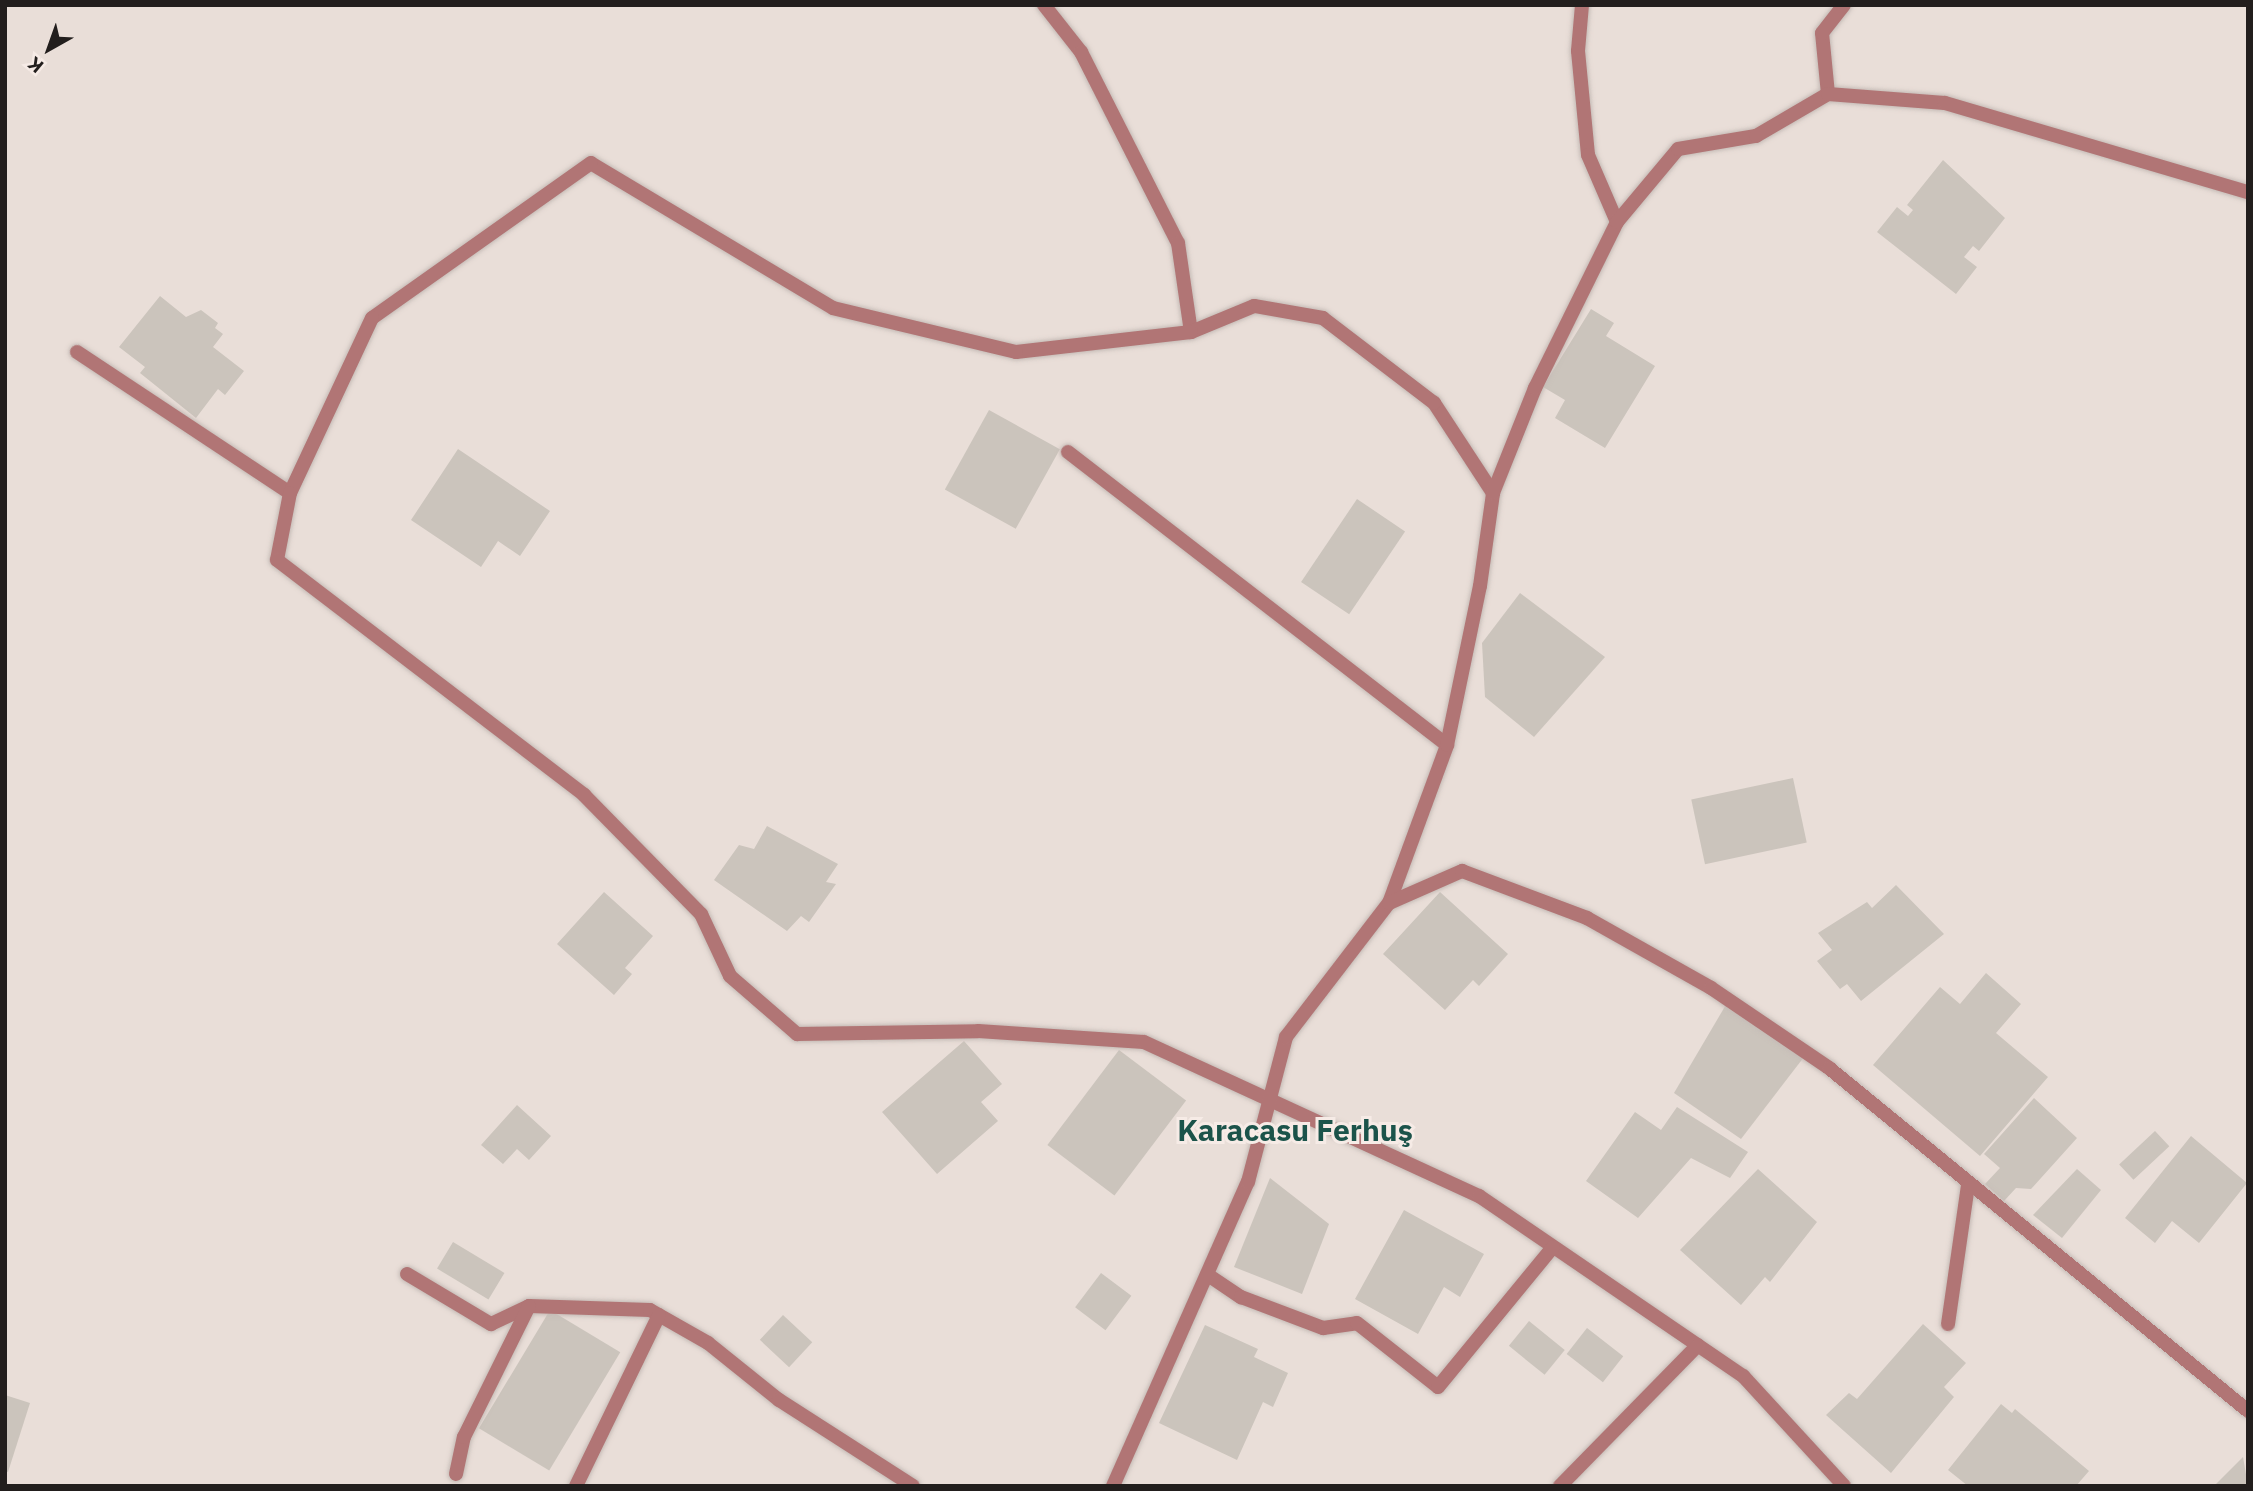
<!DOCTYPE html>
<meta charset="utf-8">
<style>
body{margin:0}
#map{position:relative;width:2253px;height:1491px;overflow:hidden;background:#e9ded8;font-family:"IBM Plex Sans",sans-serif}
div>[style]{position:absolute}
[style*='--x']{left:calc(var(--x)*1px);top:calc(var(--y)*1px);width:calc(var(--w)*1px);rotate:calc(var(--a)*1deg)}
.building>*{inset:0;background:#cbc4bc;transform-origin:0 0}
.roads{filter:drop-shadow(0 0 2px #c5bbb6) drop-shadow(0 0 2px #c5bbb6)}
.lane>*{height:14px;margin:-7px;padding:0 7px;transform-origin:7px;border-radius:7px;background:#b17575}
.street>*{height:14px;margin:-7px;padding:0 7px;transform-origin:7px;border-radius:7px;background:#b17575}
span{translate:-50% -50%;white-space:nowrap;text-align:center;line-height:1.15;-webkit-text-stroke:6px #f6ebe6;paint-order:stroke}
.district-label{font-size:30px;color:#1b534a;font-weight:700}
.frame{position:absolute;inset:0;border:7px solid #221e1d;pointer-events:none}
.north{position:absolute;left:14px;top:14px;width:70px;height:70px;-webkit-text-stroke:5px #f6ebe6;paint-order:stroke;rotate:220deg;font-size:19px;font-weight:700;line-height:28px;text-align:center;color:#221e1d}
.north::after{content:'';display:block;margin:auto;width:24px;height:32px;background:#221e1d;clip-path:polygon(50% 0,100% 100%,50% 72%,0 100%)}
</style>
<div id="map">
<div class="building">
<div style="clip-path:polygon(1943px 160px,2005px 218px,1979px 251px,1973px 246px,1964px 257px,1977px 267px,1956px 294px,1877px 232px,1897px 207px,1908px 216px,1913px 210px,1907px 205px)"></div>
<div style="clip-path:polygon(160px 296px,186px 317px,201px 310px,218px 323px,215px 328px,223px 334px,213px 347px,244px 371px,225px 395px,218px 389px,196px 418px,140px 373px,145px 367px,119px 347px)"></div>
<div style="clip-path:polygon(1591px 309px,1614px 323px,1606px 336px,1655px 366px,1605px 448px,1555px 418px,1565px 400px,1543px 387px)"></div>
<div style="left:989px;top:410px;width:81px;height:91px;rotate:29deg"></div>
<div style="clip-path:polygon(458px 449px,550px 511px,520px 556px,498px 541px,481px 567px,411px 520px)"></div>
<div style="left:1357px;top:499px;width:58px;height:100px;rotate:34deg"></div>
<div style="clip-path:polygon(1520px 593px,1605px 657px,1534px 737px,1485px 697px,1482px 643px)"></div>
<div style="left:1793px;top:778px;width:66px;height:104px;rotate:78deg"></div>
<div style="clip-path:polygon(767px 826px,838px 864px,826px 882px,836px 884px,809px 922px,801px 916px,787px 931px,714px 880px,739px 845px,754px 849px)"></div>
<div style="clip-path:polygon(1896px 885px,1944px 934px,1861px 1001px,1847px 984px,1840px 989px,1817px 961px,1832px 950px,1818px 933px,1867px 902px,1872px 908px)"></div>
<div style="clip-path:polygon(604px 892px,653px 936px,625px 968px,632px 974px,614px 995px,557px 944px)"></div>
<div style="clip-path:polygon(1440px 892px,1508px 954px,1479px 986px,1473px 980px,1445px 1010px,1383px 954px)"></div>
<div style="clip-path:polygon(1986px 973px,2021px 1004px,1996px 1033px,2048px 1077px,1980px 1156px,1873px 1065px,1940px 987px,1960px 1004px)"></div>
<div style="clip-path:polygon(1727px 1003px,1804px 1057px,1741px 1139px,1674px 1093px)"></div>
<div style="clip-path:polygon(964px 1041px,1002px 1084px,981px 1102px,998px 1121px,937px 1174px,882px 1112px)"></div>
<div style="left:1119px;top:1050px;width:84px;height:119px;rotate:37deg"></div>
<div style="clip-path:polygon(2034px 1098px,2077px 1138px,2031px 1189px,2016px 1188px,2004px 1201px,1985px 1184px,2000px 1168px,1984px 1154px)"></div>
<div style="clip-path:polygon(517px 1105px,551px 1136px,529px 1160px,517px 1149px,503px 1164px,481px 1145px)"></div>
<div style="clip-path:polygon(1677px 1107px,1748px 1152px,1730px 1178px,1691px 1158px,1638px 1218px,1586px 1181px,1635px 1112px,1661px 1130px)"></div>
<div style="left:2155px;top:1131px;width:21px;height:49px;rotate:47deg"></div>
<div style="clip-path:polygon(2191px 1136px,2247px 1183px,2199px 1243px,2172px 1221px,2155px 1243px,2125px 1218px)"></div>
<div style="clip-path:polygon(1758px 1169px,1817px 1222px,1770px 1282px,1765px 1277px,1741px 1305px,1680px 1250px)"></div>
<div style="clip-path:polygon(2077px 1169px,2101px 1190px,2062px 1238px,2033px 1215px)"></div>
<div style="clip-path:polygon(1270px 1178px,1329px 1224px,1302px 1294px,1234px 1267px)"></div>
<div style="clip-path:polygon(1404px 1210px,1484px 1254px,1460px 1297px,1444px 1287px,1418px 1334px,1355px 1299px)"></div>
<div style="left:453px;top:1242px;width:60px;height:31px;rotate:31deg"></div>
<div style="left:1101px;top:1273px;width:38px;height:43px;rotate:37deg"></div>
<div style="left:550px;top:1310px;width:82px;height:138px;rotate:31deg"></div>
<div style="left:783px;top:1315px;width:40px;height:34px;rotate:43deg"></div>
<div style="left:1529px;top:1321px;width:46px;height:32px;rotate:39deg"></div>
<div style="clip-path:polygon(1923px 1324px,1966px 1363px,1944px 1387px,1954px 1397px,1891px 1473px,1826px 1415px,1849px 1393px,1857px 1399px)"></div>
<div style="clip-path:polygon(1205px 1325px,1258px 1349px,1254px 1357px,1288px 1373px,1273px 1407px,1263px 1402px,1237px 1460px,1159px 1423px)"></div>
<div style="left:1587px;top:1328px;width:46px;height:33px;rotate:38deg"></div>
<div style="clip-path:polygon(5px 1395px,30px 1403px,8px 1472px,5px 1471px)"></div>
<div style="clip-path:polygon(2001px 1404px,2012px 1413px,2015px 1409px,2089px 1471px,2076px 1486px,1968px 1486px,1948px 1470px)"></div>
<div style="clip-path:polygon(2243px 1457px,2248px 1486px,2214px 1486px)"></div>
</div>
<div class="roads">
<div class="lane">
<div style="--x:1068;--y:452;--w:479;--a:37.7"></div>
<div style="--x:1948;--y:1324;--w:140;--a:-81.8"></div>
</div>
<div class="street">
<div style="--x:1044;--y:5;--w:60;--a:51.8"></div>
<div style="--x:1081;--y:52;--w:214;--a:63.1"></div>
<div style="--x:1178;--y:243;--w:90;--a:81.7"></div>
<div style="--x:1582;--y:5;--w:46;--a:95"></div>
<div style="--x:1578;--y:51;--w:104;--a:84.5"></div>
<div style="--x:1588;--y:155;--w:73;--a:66.6"></div>
<div style="--x:1828;--y:94;--w:61;--a:-95.6"></div>
<div style="--x:1822;--y:33;--w:36;--a:-52"></div>
<div style="--x:77;--y:352;--w:255;--a:33.5"></div>
<div style="--x:1493;--y:493;--w:108;--a:-123.2"></div>
<div style="--x:1434;--y:403;--w:140;--a:-142.6"></div>
<div style="--x:1323;--y:318;--w:70;--a:-170.1"></div>
<div style="--x:1254;--y:306;--w:68;--a:157.6"></div>
<div style="--x:1191;--y:332;--w:176;--a:173.5"></div>
<div style="--x:1016;--y:352;--w:188;--a:-166.5"></div>
<div style="--x:833;--y:308;--w:282;--a:-149.1"></div>
<div style="--x:591;--y:163;--w:268;--a:144.7"></div>
<div style="--x:372;--y:318;--w:193;--a:115.1"></div>
<div style="--x:290;--y:493;--w:68;--a:101"></div>
<div style="--x:277;--y:560;--w:387;--a:37.4"></div>
<div style="--x:584;--y:795;--w:167;--a:45.5"></div>
<div style="--x:701;--y:914;--w:68;--a:64.9"></div>
<div style="--x:730;--y:976;--w:89;--a:40.9"></div>
<div style="--x:797;--y:1034;--w:181;--a:-0.9"></div>
<div style="--x:978;--y:1031;--w:166;--a:3.8"></div>
<div style="--x:1144;--y:1042;--w:369;--a:24.7"></div>
<div style="--x:1479;--y:1196;--w:320;--a:34.3"></div>
<div style="--x:1743;--y:1376;--w:149;--a:47.4"></div>
<div style="--x:1389;--y:903;--w:168;--a:-69.8"></div>
<div style="--x:1447;--y:745;--w:162;--a:-78.3"></div>
<div style="--x:1480;--y:586;--w:94;--a:-82"></div>
<div style="--x:1493;--y:493;--w:113;--a:-68.2"></div>
<div style="--x:1535;--y:388;--w:185;--a:-63.7"></div>
<div style="--x:1617;--y:222;--w:95;--a:-50.1"></div>
<div style="--x:1678;--y:149;--w:79;--a:-9.5"></div>
<div style="--x:1756;--y:136;--w:83;--a:-30.3"></div>
<div style="--x:1828;--y:94;--w:117;--a:4.4"></div>
<div style="--x:1945;--y:103;--w:316;--a:16.4"></div>
<div style="--x:407;--y:1274;--w:98;--a:30.8"></div>
<div style="--x:491;--y:1324;--w:42;--a:-25.3"></div>
<div style="--x:529;--y:1306;--w:121;--a:1.9"></div>
<div style="--x:650;--y:1310;--w:67;--a:29.6"></div>
<div style="--x:708;--y:1343;--w:91;--a:38.8"></div>
<div style="--x:779;--y:1400;--w:159;--a:32.7"></div>
<div style="--x:1208;--y:1275;--w:40;--a:34"></div>
<div style="--x:1241;--y:1297;--w:88;--a:20.7"></div>
<div style="--x:1323;--y:1328;--w:34;--a:-8"></div>
<div style="--x:1357;--y:1323;--w:103;--a:38.3"></div>
<div style="--x:1438;--y:1387;--w:181;--a:-50.6"></div>
<div style="--x:456;--y:1474;--w:38;--a:-78"></div>
<div style="--x:464;--y:1437;--w:146;--a:-63.6"></div>
<div style="--x:576;--y:1486;--w:190;--a:-64.1"></div>
<div style="--x:1113;--y:1486;--w:333;--a:-66.1"></div>
<div style="--x:1248;--y:1182;--w:150;--a:-75.3"></div>
<div style="--x:1286;--y:1037;--w:169;--a:-52.5"></div>
<div style="--x:1389;--y:903;--w:80;--a:-23.7"></div>
<div style="--x:1462;--y:871;--w:134;--a:20.6"></div>
<div style="--x:1587;--y:918;--w:142;--a:29.4"></div>
<div style="--x:1711;--y:988;--w:143;--a:34.1"></div>
<div style="--x:1829;--y:1068;--w:541;--a:39.3"></div>
<div style="--x:1560;--y:1486;--w:197;--a:-45.6"></div>
</div>
</div>
<div class="district-label">
<span style="left:1295px;top:1130px">Karacasu Ferhuş</span>
</div>
<div class="frame"></div>
<div class="north">K</div>
</div>
